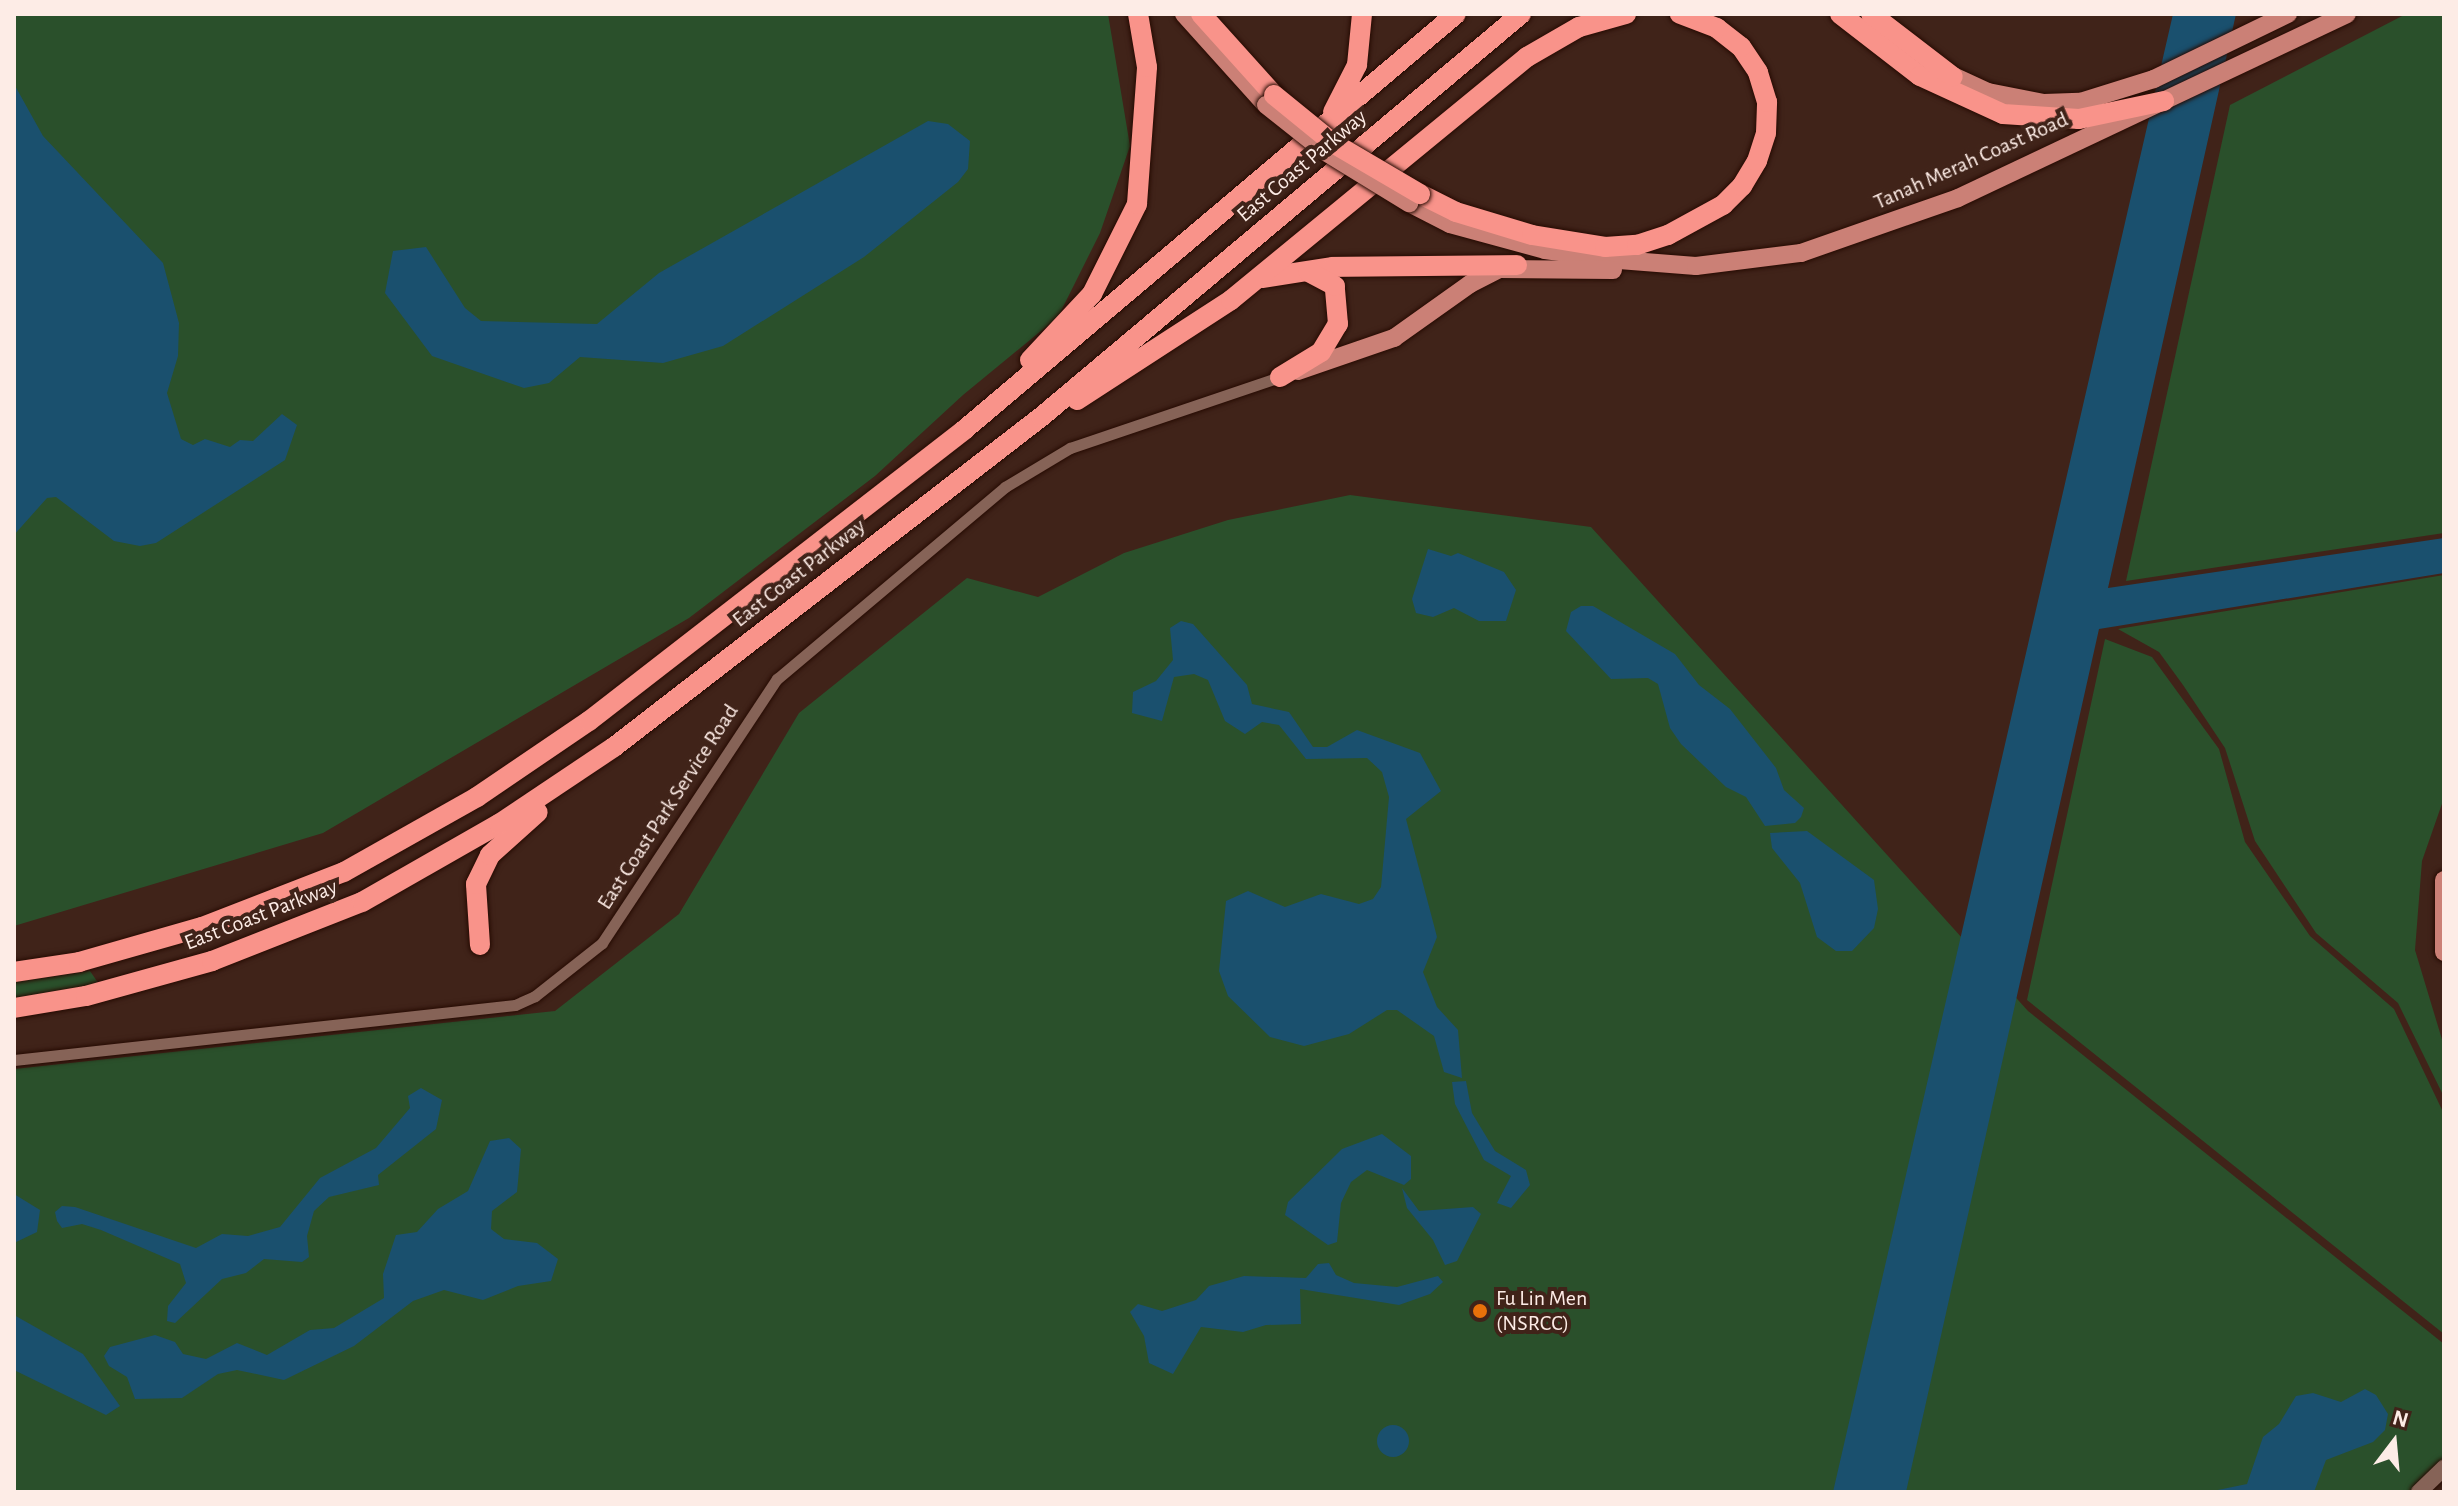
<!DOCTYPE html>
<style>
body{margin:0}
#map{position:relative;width:2458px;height:1506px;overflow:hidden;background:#402319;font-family:"Alegreya Sans",sans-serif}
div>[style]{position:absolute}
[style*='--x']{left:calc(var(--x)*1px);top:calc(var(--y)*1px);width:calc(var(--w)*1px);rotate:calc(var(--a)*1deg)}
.green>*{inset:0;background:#2a502b}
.water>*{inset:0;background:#1a506e}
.round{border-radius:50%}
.roads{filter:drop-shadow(0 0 2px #260b03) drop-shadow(0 0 2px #260b03)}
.street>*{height:11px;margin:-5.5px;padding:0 5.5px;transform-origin:5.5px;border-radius:5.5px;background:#866357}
.secondary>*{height:16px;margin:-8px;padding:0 8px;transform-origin:8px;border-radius:8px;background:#866357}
.primary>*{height:18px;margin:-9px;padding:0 9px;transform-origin:9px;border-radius:9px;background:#cb8076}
.highway>*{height:20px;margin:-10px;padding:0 10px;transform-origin:10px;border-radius:10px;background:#f9938a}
.bridges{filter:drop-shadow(0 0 2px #260b03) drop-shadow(0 0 2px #260b03)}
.primary-bridge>*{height:18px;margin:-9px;padding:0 9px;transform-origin:9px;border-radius:9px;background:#cb8076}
.highway-bridge>*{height:20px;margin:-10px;padding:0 10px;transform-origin:10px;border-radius:10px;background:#f9938a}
.dots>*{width:22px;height:22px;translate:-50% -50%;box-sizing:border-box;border:4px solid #402319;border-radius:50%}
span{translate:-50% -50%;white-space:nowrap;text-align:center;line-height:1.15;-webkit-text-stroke:8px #402319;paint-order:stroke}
.street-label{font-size:22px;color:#fdece6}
.poi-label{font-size:22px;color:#fdece6}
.left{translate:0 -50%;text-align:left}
.frame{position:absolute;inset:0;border:16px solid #fdece6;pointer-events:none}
.north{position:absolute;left:2354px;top:1402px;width:80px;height:80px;-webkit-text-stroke:6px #402319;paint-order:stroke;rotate:16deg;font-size:22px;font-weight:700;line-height:32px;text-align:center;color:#fdece6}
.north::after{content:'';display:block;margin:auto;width:28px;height:36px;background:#fdece6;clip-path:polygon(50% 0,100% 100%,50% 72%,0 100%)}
</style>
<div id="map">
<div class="green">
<div style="clip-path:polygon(14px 14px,1108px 14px,1130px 146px,1100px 233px,1058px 317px,963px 395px,875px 476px,689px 618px,323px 833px,14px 926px)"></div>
<div style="clip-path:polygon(2406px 14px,2444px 14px,2444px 533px,2126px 581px,2230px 105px)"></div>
<div style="clip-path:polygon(1350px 495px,1591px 527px,2028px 1011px,2444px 1344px,2444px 1473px,2428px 1492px,14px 1492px,14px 1069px,555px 1011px,679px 914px,799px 713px,967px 578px,1038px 597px,1124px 553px,1228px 520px)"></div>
<div style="clip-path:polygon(2444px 575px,2444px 798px,2422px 861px,2415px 950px,2444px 1046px,2444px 1097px,2398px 1003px,2316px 933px,2255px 841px,2225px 748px,2183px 685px,2159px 652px,2118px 629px)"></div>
<div style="clip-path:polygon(2105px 639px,2152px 657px,2219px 749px,2245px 842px,2310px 936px,2394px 1009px,2444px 1114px,2444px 1334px,2027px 1000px)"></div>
<div style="clip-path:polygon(90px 971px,101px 987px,14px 999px,14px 982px)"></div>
</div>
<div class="water">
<div style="clip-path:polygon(2173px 14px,2236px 14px,2108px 588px,2444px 538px,2444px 573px,2099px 629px,1906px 1492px,1833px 1492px)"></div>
<div style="clip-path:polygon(14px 84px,43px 136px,163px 263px,179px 323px,178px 356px,167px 393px,181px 439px,193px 445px,205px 439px,230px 447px,240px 440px,253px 441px,282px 414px,297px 425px,285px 460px,156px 543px,140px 546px,114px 541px,56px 497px,47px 498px,14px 535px)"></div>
<div style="clip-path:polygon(928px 121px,948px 124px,970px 141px,968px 169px,958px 182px,864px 257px,723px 346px,663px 363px,580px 357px,549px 383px,524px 388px,432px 356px,385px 293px,393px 251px,426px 247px,465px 308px,481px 321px,597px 324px,659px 273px)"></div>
<div style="clip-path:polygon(1428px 549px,1451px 556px,1458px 553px,1504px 572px,1516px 590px,1506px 621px,1479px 621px,1454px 608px,1433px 617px,1416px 613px,1412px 599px)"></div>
<div style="clip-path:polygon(1581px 606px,1593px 606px,1675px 654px,1699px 685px,1730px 709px,1776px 768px,1784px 790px,1804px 808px,1801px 817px,1795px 823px,1765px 826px,1746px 797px,1726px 787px,1681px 744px,1670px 728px,1658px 684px,1648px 678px,1611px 679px,1566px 631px,1571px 612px)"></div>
<div style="clip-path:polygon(1181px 621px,1193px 624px,1247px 685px,1252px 704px,1289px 712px,1313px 747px,1327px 747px,1357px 730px,1420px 753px,1441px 791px,1406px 819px,1437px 937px,1423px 972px,1437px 1007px,1458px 1030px,1462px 1078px,1444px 1072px,1434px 1036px,1397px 1010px,1387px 1010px,1349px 1034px,1304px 1046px,1270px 1037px,1228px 996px,1219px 971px,1226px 901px,1248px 891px,1285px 907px,1321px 894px,1359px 904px,1373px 899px,1381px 887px,1389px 797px,1382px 772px,1367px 758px,1306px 759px,1279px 725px,1262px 722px,1245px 734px,1225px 721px,1208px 680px,1194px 674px,1174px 677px,1162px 721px,1132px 713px,1133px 692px,1156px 681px,1173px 660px,1170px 628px)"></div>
<div style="clip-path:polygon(1807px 831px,1874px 880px,1878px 909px,1874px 928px,1852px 951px,1836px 951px,1817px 937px,1800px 883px,1772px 848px,1770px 833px)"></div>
<div style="clip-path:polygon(1466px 1081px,1472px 1113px,1495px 1151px,1526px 1170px,1530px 1185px,1511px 1208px,1497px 1203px,1511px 1176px,1484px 1160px,1455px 1104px,1452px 1082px)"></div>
<div style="clip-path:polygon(421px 1088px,442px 1100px,436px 1129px,378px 1175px,379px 1185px,329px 1197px,314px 1211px,307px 1236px,309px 1257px,302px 1262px,264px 1259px,246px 1273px,222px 1279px,175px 1323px,167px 1321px,168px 1306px,186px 1283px,180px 1264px,101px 1230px,82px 1224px,62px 1228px,57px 1221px,55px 1212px,62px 1206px,75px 1207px,196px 1248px,222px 1234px,248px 1236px,280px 1227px,320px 1178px,376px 1148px,410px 1108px,408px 1096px)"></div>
<div style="clip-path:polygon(1382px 1134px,1411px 1156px,1411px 1179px,1404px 1185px,1367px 1170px,1351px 1182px,1341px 1203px,1337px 1242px,1328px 1245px,1285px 1215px,1288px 1202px,1342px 1149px)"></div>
<div style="clip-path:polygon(509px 1138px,521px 1149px,517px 1192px,492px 1211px,491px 1229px,504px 1239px,537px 1243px,558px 1259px,551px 1281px,518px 1286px,483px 1300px,444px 1290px,413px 1301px,354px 1346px,284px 1380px,237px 1370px,218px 1374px,182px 1398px,135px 1399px,127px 1377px,109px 1366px,104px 1356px,110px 1347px,155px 1335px,175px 1342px,183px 1354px,206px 1359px,237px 1343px,267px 1355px,310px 1330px,334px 1328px,384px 1298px,383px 1274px,396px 1235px,417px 1232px,438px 1209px,468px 1191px,490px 1141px)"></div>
<div style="clip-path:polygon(1402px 1188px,1419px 1211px,1473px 1207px,1481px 1214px,1457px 1261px,1445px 1265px,1433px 1240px,1407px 1208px)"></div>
<div style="clip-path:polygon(14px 1194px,40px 1210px,37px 1232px,14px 1243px)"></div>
<div style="clip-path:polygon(1329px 1263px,1336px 1275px,1354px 1283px,1397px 1287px,1438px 1276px,1443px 1282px,1430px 1294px,1399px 1305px,1300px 1289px,1301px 1324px,1266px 1325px,1243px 1332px,1201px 1327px,1173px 1374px,1149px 1363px,1144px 1336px,1130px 1312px,1138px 1304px,1162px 1311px,1196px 1300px,1209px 1286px,1244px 1276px,1306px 1278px,1318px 1264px)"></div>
<div style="clip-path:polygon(14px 1315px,83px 1354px,120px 1406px,106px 1415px,14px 1370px)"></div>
<div style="clip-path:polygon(2365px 1389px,2376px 1395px,2388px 1414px,2385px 1430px,2373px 1442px,2326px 1460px,2314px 1492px,2208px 1492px,2247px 1484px,2263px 1437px,2279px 1424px,2296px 1396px,2313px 1393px,2341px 1402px)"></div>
<div class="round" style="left:1377px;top:1425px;width:32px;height:32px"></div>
</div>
<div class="roads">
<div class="street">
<div style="--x:14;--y:1060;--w:504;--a:-6.26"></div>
<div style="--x:515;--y:1005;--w:22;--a:-24"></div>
<div style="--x:535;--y:996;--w:85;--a:-38.3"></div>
<div style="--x:602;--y:943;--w:317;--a:-56.5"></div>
<div style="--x:777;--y:679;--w:298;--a:-40.1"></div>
<div style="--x:1005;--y:487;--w:76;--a:-31"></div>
<div style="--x:1070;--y:448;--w:222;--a:-18.7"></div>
</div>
<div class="secondary">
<div style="--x:2419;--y:1492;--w:35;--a:-44"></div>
</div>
<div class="primary">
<div style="--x:1184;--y:14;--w:122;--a:48"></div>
<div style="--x:1940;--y:70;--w:53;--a:24.6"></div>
<div style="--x:1988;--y:92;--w:57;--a:11.1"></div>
<div style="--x:2044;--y:103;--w:36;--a:-2"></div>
<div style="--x:2080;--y:102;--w:77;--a:-17.3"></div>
<div style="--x:2154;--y:79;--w:149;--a:-25.9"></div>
<div style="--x:1409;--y:203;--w:46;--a:27.1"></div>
<div style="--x:1450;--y:224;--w:98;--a:15.3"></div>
<div style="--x:1545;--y:250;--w:75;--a:7.7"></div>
<div style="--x:1619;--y:260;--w:77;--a:4.5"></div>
<div style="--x:1696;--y:266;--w:106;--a:-7.1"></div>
<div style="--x:1801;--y:253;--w:166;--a:-19.3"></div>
<div style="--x:1958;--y:198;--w:430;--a:-25.3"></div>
<div style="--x:1298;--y:371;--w:102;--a:-19"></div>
<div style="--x:1394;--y:338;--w:93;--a:-35.4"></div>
<div style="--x:1470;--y:284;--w:34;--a:-27"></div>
<div style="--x:1500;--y:269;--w:113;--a:0.5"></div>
<div style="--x:2444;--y:880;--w:72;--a:90"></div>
</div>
<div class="highway">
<div style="--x:1201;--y:14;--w:109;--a:48"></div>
<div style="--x:1840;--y:14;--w:101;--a:37.8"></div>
<div style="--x:1920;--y:76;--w:91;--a:24.6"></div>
<div style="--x:2003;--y:114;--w:76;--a:3.8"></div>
<div style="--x:2079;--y:119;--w:87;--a:-12"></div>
<div style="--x:1871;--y:14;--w:103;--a:37.5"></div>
<div style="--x:1333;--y:112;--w:53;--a:-62.9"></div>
<div style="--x:1357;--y:65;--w:51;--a:-84.4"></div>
<div style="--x:1420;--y:194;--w:40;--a:26.6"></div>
<div style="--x:1456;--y:212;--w:79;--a:16.8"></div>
<div style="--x:1532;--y:235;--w:74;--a:9.3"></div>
<div style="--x:1605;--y:247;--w:32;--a:-4"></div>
<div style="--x:1637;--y:245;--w:33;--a:-18"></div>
<div style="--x:1668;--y:235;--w:63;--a:-28.6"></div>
<div style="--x:1723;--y:205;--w:27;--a:-45"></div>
<div style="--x:1742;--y:186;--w:29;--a:-59"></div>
<div style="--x:1757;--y:161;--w:29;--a:-72"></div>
<div style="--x:1766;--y:133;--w:31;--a:-88"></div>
<div style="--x:1767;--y:102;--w:31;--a:-107"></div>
<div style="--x:1758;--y:72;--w:30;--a:-124"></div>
<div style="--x:1741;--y:47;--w:31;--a:-142"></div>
<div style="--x:1717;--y:28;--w:40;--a:-159"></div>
<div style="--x:1262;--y:278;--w:72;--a:-8.8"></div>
<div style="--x:1333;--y:267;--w:184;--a:-0.6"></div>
<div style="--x:1030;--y:360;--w:91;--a:-46.8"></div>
<div style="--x:1092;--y:294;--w:101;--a:-63.4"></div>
<div style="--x:1137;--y:204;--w:137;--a:-85.8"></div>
<div style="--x:1147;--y:67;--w:54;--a:-99.6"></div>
<div style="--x:1280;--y:377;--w:48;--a:-31.4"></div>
<div style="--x:1321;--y:352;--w:33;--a:-59"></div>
<div style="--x:1338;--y:324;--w:38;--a:-95"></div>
<div style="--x:1335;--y:286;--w:30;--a:-152"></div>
<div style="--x:1077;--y:400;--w:184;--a:-33"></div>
<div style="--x:1231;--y:300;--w:383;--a:-39.4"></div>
<div style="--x:1527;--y:57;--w:60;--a:-30"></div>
<div style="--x:1579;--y:27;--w:49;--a:-15.5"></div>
<div style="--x:480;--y:945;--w:61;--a:-93.8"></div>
<div style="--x:476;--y:884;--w:32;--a:-64"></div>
<div style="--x:490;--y:855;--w:64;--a:-41.9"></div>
<div style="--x:14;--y:972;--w:66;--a:-8.7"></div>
<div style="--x:79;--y:962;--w:128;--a:-15.9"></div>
<div style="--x:202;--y:927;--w:152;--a:-21.2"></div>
<div style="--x:344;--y:872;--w:153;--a:-29.4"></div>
<div style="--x:477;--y:797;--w:135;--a:-34.2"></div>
<div style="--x:589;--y:721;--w:475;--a:-37.8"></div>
<div style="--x:964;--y:430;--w:644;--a:-40.22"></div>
<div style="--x:14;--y:1008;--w:73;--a:-9.5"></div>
<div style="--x:86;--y:996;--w:131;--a:-15.5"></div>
<div style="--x:212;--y:961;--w:161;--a:-21.5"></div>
<div style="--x:362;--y:902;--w:158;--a:-29.7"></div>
<div style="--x:499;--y:824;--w:138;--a:-33.8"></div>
<div style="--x:614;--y:747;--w:540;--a:-37.7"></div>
<div style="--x:1041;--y:417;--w:627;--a:-40.02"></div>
</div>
</div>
<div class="bridges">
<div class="primary-bridge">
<div style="--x:1266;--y:105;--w:74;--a:38.4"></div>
<div style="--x:1324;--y:151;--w:100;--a:31.5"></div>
</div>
<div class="highway-bridge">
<div style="--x:1274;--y:95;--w:76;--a:39.1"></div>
<div style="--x:1333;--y:143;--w:101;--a:30.4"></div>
</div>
</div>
<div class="dots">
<div style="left:1480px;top:1311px;background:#e8710a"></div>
</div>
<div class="street-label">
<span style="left:1971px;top:161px;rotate:-24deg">Tanah Merah Coast Road</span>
<span style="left:1302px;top:166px;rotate:-40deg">East Coast Parkway</span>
<span style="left:799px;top:573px;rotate:-38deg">East Coast Parkway</span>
<span style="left:668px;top:807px;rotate:-57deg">East Coast Park Service Road</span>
<span style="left:261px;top:915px;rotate:-21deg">East Coast Parkway</span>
</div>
<div class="poi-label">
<span class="left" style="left:1496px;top:1311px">Fu Lin Men<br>(NSRCC)</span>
</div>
<div class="frame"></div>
<div class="north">N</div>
</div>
